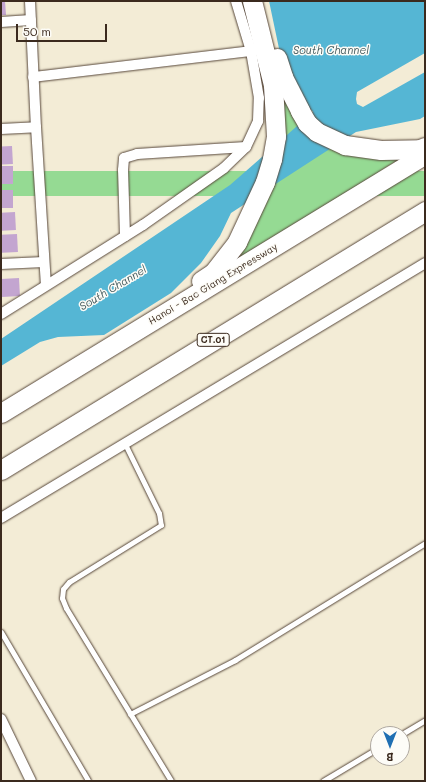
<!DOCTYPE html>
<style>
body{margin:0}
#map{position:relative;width:426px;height:782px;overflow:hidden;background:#f3ecd6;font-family:Mali,sans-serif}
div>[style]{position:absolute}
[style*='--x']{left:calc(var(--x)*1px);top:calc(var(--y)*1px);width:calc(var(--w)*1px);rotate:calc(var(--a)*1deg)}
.green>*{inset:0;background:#95da93;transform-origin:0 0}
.water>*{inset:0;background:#55b6d4}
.building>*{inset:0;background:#c3a5d0;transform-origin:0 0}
.roads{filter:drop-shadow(0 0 1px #57473a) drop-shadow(0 0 1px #57473a)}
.lane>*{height:5px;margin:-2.5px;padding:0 2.5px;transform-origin:2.5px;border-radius:2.5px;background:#fff}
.street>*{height:10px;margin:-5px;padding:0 5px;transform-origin:5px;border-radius:5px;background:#fff}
.highway>*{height:19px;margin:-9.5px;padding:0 9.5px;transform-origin:9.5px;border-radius:9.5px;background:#fff}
span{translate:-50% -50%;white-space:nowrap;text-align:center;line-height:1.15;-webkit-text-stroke:3px #fdfcf7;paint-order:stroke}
.shield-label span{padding:1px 3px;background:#fdfcf7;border:1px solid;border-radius:3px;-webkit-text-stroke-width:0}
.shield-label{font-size:9px;color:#3b2a1e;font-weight:700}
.street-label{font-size:10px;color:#3b2a1e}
.water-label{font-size:11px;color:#445b5e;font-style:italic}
.frame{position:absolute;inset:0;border:2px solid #3b2a1e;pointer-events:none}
.north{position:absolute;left:370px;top:726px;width:40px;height:40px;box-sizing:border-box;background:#fdfcf7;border:1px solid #afa8a0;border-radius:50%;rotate:180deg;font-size:11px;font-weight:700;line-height:16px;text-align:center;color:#3b2a1e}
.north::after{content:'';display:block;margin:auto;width:14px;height:18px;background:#1f6fb2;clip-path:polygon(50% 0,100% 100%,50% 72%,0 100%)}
.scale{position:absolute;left:16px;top:24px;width:91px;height:18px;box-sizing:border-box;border:2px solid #3b2a1e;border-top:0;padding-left:5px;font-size:12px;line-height:14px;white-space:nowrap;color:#3b2a1e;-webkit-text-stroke:3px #fdfcf7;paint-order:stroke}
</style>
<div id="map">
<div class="green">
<div style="clip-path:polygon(274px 78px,304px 125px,409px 153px,239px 259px,269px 193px)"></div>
<div style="left:425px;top:171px;width:25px;height:496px;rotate:90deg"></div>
</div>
<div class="water">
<div style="clip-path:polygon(269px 1px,425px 1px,425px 53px,357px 92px,356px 99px,357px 104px,363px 107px,425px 72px,425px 116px,420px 119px,356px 132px,231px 213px,220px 236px,201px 263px,171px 293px,104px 335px,58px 337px,40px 342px,1px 366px,1px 339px,230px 185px,313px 112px,297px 95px,281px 58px)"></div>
</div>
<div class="building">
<div style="clip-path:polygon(1px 1px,5px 1px,6px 15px,1px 15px)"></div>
<div style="left:12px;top:146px;width:18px;height:11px;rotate:87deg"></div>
<div style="left:13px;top:166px;width:18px;height:12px;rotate:90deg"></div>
<div style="left:1px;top:190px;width:12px;height:18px"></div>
<div style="left:15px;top:212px;width:18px;height:14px;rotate:87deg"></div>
<div style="left:17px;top:234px;width:18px;height:16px;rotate:87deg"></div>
<div style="left:19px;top:278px;width:18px;height:18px;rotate:87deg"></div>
</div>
<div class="roads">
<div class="lane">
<div style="--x:125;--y:444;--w:77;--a:63.8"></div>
<div style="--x:159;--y:513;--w:12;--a:81"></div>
<div style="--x:161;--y:525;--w:108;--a:148.2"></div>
<div style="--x:69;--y:582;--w:9;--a:131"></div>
<div style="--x:63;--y:589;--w:9;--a:96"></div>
<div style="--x:62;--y:598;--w:11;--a:68"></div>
<div style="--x:66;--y:608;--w:202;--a:58.7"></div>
<div style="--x:1;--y:632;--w:172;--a:59.6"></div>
<div style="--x:130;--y:714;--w:118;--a:-27.2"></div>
<div style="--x:235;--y:660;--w:223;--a:-31.6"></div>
<div style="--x:402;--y:734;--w:27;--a:-31"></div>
<div style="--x:323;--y:781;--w:64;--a:-31"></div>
</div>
<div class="street">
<div style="--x:30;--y:1;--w:126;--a:87.3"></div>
<div style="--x:36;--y:127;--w:158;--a:86.4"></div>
<div style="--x:1;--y:22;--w:30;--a:-4"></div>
<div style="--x:33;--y:77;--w:220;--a:-6.8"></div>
<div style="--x:1;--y:129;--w:35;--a:-3"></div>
<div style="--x:125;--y:236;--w:66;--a:-91.7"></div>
<div style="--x:123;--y:170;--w:12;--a:-85"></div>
<div style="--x:124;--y:158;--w:14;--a:-17"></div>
<div style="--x:137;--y:154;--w:109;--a:-3.7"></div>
<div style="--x:1;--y:264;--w:43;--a:-2.7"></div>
<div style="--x:1;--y:314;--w:168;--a:-32.1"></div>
<div style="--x:143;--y:225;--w:99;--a:-35.1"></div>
<div style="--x:224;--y:168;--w:30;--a:-44"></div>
<div style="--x:246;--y:147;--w:29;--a:-65"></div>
<div style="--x:258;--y:121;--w:23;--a:-88"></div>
<div style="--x:259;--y:98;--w:48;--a:-99.7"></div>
<div style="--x:251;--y:51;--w:52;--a:-106.7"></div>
<div style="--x:1;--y:518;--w:495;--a:-31"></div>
<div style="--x:1;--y:719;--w:69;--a:64.2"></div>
</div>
<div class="highway">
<div style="--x:277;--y:58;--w:20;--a:72"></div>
<div style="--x:283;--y:77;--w:38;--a:63"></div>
<div style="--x:300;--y:111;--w:14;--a:60"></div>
<div style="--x:307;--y:123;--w:13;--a:42"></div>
<div style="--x:317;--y:132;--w:31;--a:25"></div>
<div style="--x:345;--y:145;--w:36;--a:8"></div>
<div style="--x:381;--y:150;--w:39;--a:-1"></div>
<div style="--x:420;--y:149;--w:5;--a:-22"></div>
<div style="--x:201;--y:281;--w:14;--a:-34"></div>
<div style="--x:213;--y:273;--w:39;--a:-52"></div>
<div style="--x:237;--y:242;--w:66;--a:-65"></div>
<div style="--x:265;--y:182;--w:24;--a:-73"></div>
<div style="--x:272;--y:159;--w:23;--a:-80"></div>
<div style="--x:276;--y:136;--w:51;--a:-93.4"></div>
<div style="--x:273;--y:85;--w:87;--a:-104"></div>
<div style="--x:1;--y:413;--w:497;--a:-31.4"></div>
<div style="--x:1;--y:470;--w:497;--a:-31.4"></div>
</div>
</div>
<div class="shield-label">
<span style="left:213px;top:340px">CT.01</span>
</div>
<div class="street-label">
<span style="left:213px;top:284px;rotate:-31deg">Hanoi - Bac Giang Expressway</span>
</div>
<div class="water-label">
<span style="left:331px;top:50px">South Channel</span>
<span style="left:113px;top:288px;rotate:-31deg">South Channel</span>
</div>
<div class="frame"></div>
<div class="north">B</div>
<div class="scale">50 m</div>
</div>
